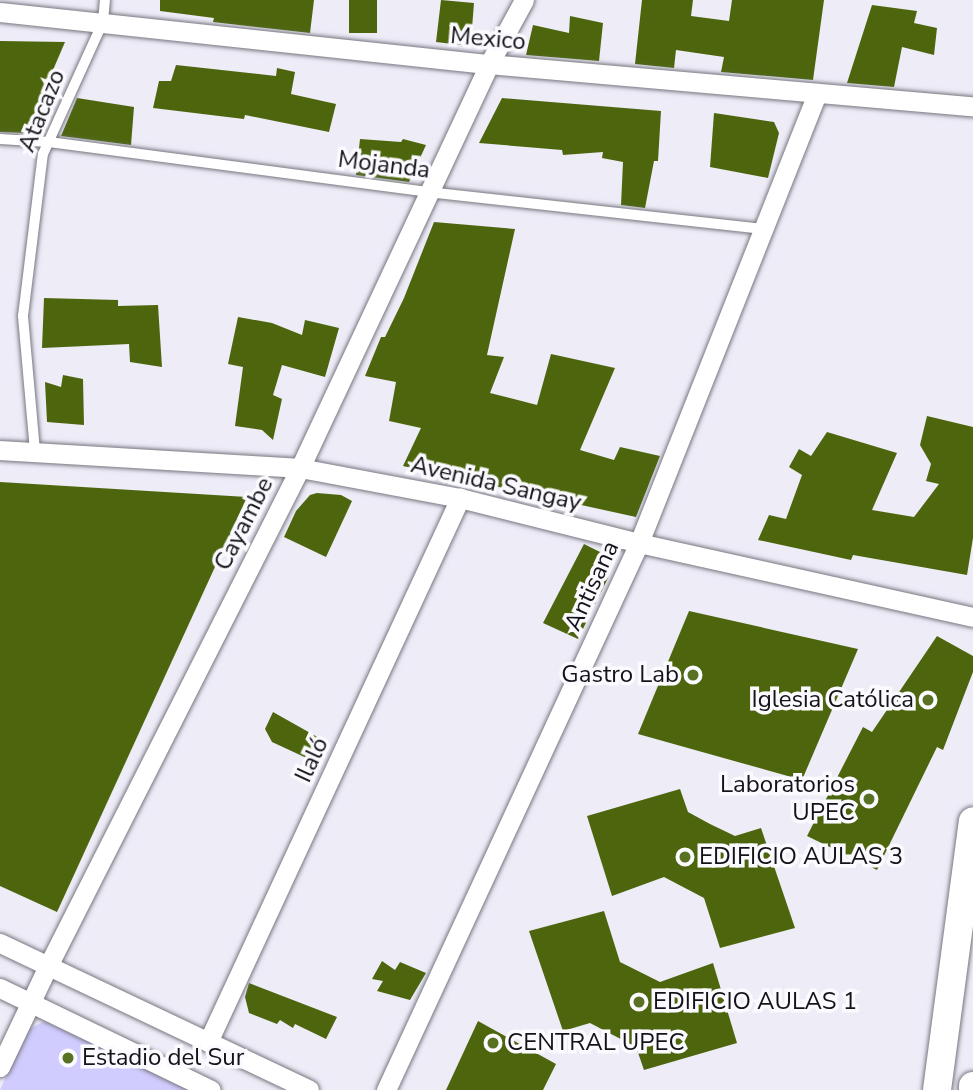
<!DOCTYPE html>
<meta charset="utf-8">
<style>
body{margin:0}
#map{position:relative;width:973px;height:1090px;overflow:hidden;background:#edecf7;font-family:"Nunito Sans",sans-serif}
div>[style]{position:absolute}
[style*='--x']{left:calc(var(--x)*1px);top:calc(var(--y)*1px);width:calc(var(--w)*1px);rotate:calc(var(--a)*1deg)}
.green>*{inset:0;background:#d0ccfd}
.building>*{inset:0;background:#4d660e;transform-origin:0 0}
.roads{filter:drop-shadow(0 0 2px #777780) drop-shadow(0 0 2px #777780)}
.lane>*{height:10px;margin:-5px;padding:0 5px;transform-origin:5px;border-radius:5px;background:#fff}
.street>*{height:19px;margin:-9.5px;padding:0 9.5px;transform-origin:9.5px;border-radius:9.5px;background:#fff}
.secondary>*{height:28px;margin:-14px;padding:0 14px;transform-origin:14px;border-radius:14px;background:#fff}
.dots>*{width:19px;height:19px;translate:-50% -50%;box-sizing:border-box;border:4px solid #fbfaff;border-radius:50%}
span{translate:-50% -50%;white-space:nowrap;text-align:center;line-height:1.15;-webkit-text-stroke:7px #fbfaff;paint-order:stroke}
.street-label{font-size:24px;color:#141317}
.poi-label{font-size:24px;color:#141317}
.right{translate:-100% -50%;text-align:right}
.left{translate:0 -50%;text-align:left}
</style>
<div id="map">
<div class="green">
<div style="clip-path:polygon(45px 1021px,190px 1090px,0 1090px,27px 1030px)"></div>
</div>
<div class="building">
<div style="clip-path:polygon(160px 0,314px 0,310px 33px,213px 22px,214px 18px,160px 11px)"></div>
<div style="left:349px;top:0;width:28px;height:33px"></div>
<div style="clip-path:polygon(441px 0,474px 3px,471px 41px,462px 40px,461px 45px,436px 42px)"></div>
<div style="clip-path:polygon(642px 0,693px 0,691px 16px,729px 21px,732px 0,824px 0,813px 80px,721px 72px,724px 57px,676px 50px,674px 68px,635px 64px)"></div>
<div style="clip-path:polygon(872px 5px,917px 11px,914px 23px,937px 28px,934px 55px,902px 47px,894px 87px,847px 83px)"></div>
<div style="clip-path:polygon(570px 16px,603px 23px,599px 61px,526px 55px,533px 25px,569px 33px)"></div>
<div style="clip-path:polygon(0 41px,65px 42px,26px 133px,0 132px)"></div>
<div style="clip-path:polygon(176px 65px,276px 76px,277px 68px,295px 72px,291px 94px,336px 104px,329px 132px,245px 115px,244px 119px,153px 108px,159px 81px,171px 81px)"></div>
<div style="clip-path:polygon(77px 98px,134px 107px,131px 145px,61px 136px)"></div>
<div style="clip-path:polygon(502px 98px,661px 111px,658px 161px,654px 161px,645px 208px,621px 205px,623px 162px,602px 158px,603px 152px,563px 155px,562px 150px,479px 143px)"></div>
<div style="clip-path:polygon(714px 113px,774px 122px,779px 133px,768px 178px,710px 167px)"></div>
<div style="clip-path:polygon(360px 139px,401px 142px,403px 139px,426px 145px,409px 182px,356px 175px)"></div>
<div style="clip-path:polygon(434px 222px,515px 229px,487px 355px,504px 357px,490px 393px,537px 405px,551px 354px,615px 368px,580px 450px,614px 460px,620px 447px,660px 456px,636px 517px,403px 466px,421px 428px,389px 421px,396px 382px,365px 376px,381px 337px,385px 337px,404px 298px)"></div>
<div style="clip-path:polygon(44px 298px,118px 300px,118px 306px,158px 305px,162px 367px,130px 362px,129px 344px,42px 348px)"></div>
<div style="clip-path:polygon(238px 317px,272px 323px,302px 335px,305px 320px,339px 328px,325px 377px,282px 365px,273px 395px,282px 399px,273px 440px,262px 430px,235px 426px,243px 367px,228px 364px)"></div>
<div style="clip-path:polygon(63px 375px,83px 379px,84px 425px,47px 422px,45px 382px,61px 387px)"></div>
<div style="clip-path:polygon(927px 416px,973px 427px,973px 538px,967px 575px,853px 555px,851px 560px,758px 540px,769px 515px,786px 519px,802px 475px,789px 467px,799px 449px,811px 456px,827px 432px,897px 453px,872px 510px,914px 517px,939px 484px,926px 481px,931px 464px,920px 445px)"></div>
<div style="clip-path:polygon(0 482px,247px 497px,57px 912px,0 886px)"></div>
<div style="clip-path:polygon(317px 493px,341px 495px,352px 501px,326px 557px,284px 537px,296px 511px,310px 495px)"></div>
<div style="clip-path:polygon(584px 544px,606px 555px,609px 563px,608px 578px,578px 639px,543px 623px)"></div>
<div style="clip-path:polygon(689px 611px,858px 649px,802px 780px,638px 734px)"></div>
<div style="clip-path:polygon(937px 636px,973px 656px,973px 672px,943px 750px,937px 747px,877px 870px,807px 836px,863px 727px,872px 732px)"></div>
<div style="clip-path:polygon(273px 712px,328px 743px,320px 758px,315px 756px,313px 761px,272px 742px,265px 729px)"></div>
<div style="clip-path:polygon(680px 789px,688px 812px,710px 824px,735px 836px,761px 828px,795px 928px,720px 948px,704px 898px,664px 877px,612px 896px,587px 816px)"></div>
<div style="clip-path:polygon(604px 911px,620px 962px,660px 982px,713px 963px,737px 1043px,644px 1070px,636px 1047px,590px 1023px,563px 1031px,529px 931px)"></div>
<div style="clip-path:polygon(382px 961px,395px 970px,400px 962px,426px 973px,410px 1000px,377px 991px,383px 981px,372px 979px)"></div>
<div style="clip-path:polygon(249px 983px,337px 1017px,326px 1039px,295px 1024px,293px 1028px,280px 1020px,277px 1024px,249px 1013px,245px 997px)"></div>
<div style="clip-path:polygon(478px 1021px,556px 1064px,543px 1090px,446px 1090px)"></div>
</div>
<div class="roads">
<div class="lane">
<div style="--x:0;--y:139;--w:49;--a:3.5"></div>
<div style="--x:49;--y:142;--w:382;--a:7.5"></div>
<div style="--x:428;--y:192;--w:337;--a:6.3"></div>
<div style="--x:35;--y:451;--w:136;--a:-95.1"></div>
<div style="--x:23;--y:316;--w:163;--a:-83"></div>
<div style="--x:43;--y:154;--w:145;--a:-65.6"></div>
<div style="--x:103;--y:22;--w:22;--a:-85"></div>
</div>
<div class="street">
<div style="--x:0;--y:12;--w:492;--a:6.1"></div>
<div style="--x:489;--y:64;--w:486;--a:5"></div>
<div style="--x:0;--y:450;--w:301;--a:3.4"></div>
<div style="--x:300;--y:468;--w:163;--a:10.6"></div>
<div style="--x:460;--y:498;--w:185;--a:14.1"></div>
<div style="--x:639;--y:543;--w:342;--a:12.5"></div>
<div style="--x:0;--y:943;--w:342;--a:25.4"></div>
<div style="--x:0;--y:988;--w:234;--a:25.8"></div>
<div style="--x:208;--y:1042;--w:600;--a:-65.14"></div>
<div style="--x:0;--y:1067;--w:112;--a:-64.6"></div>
<div style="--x:48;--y:966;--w:558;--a:-63.16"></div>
<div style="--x:300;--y:468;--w:446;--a:-64.9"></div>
<div style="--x:489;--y:64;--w:73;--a:-61.3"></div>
<div style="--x:386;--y:1090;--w:603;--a:-65.18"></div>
<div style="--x:639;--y:543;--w:484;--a:-68.4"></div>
</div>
<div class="secondary">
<div style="--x:937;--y:1090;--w:271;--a:-82.4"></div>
<div style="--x:973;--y:1090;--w:4;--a:-90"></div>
</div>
</div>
<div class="dots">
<div style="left:693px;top:675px;background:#597123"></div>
<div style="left:928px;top:700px;background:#597123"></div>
<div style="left:869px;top:799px;background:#597123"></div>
<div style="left:685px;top:857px;background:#597123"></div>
<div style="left:639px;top:1002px;background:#597123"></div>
<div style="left:493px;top:1043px;background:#597123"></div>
<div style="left:68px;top:1058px;background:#597123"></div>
</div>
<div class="street-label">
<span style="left:488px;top:39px;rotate:5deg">Mexico</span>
<span style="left:42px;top:111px;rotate:-68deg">Atacazo</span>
<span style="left:384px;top:165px;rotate:7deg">Mojanda</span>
<span style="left:496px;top:484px;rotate:13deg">Avenida Sangay</span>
<span style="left:244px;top:524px;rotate:-63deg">Cayambe</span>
<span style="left:592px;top:586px;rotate:-65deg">Antisana</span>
<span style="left:312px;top:760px;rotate:-65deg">Ilaló</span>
</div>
<div class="poi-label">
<span class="right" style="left:679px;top:675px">Gastro Lab</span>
<span class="right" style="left:914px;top:700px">Iglesia Católica</span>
<span class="right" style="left:855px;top:799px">Laboratorios<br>UPEC</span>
<span class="left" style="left:699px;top:857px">EDIFICIO AULAS 3</span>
<span class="left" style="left:653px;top:1002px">EDIFICIO AULAS 1</span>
<span class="left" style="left:507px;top:1043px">CENTRAL UPEC</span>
<span class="left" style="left:82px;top:1058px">Estadio del Sur</span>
</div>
</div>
